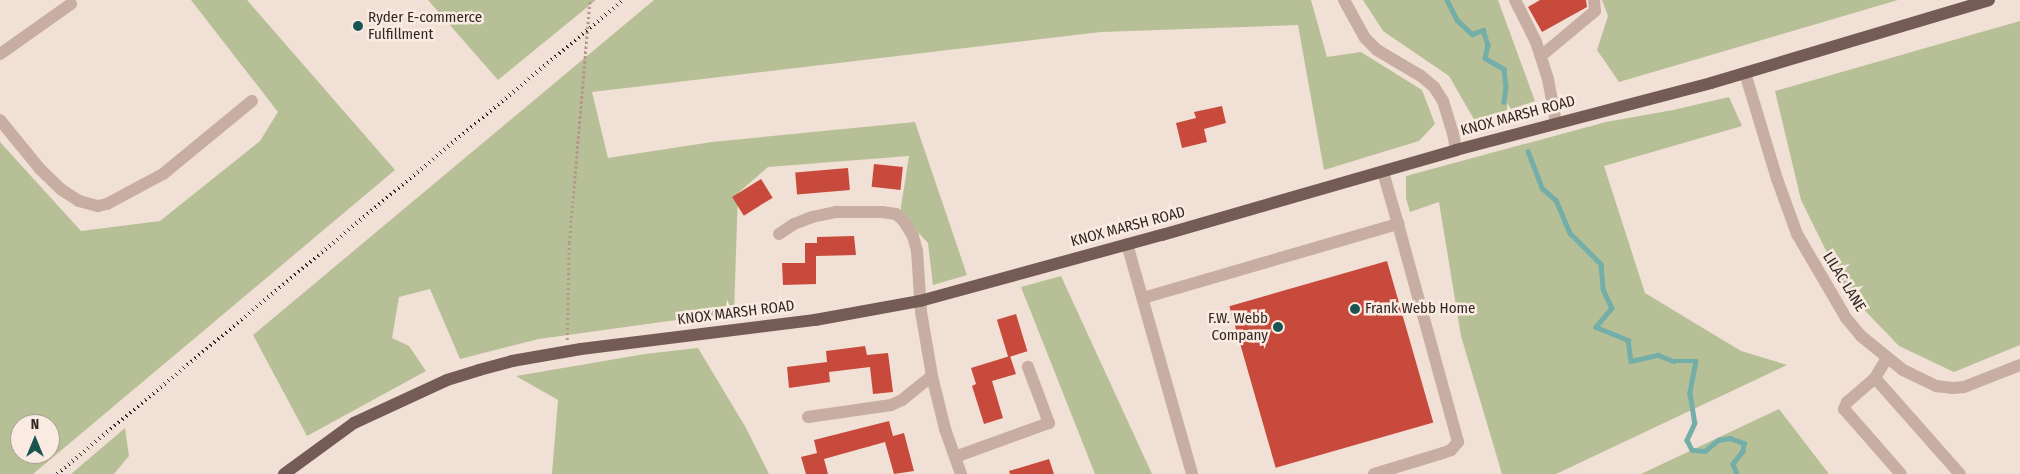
<!DOCTYPE html>
<style>
body{margin:0}
#map{position:relative;width:2020px;height:474px;overflow:hidden;background:#f1e0d5;font-family:"Fira Sans Condensed",sans-serif}
div>[style]{position:absolute}
[style*='--x']{left:calc(var(--x)*1px);top:calc(var(--y)*1px);width:calc(var(--w)*1px);rotate:calc(var(--a)*1deg)}
.green>*{inset:0;background:#b7bf96}
.stream>*{height:4.5px;margin:-2.25px;padding:0 2.25px;transform-origin:2.25px;border-radius:2.25px;background:#74aea8}
.building>*{inset:0;background:#c84a3c;transform-origin:0 0}
.path>*{height:2.5px;margin-top:-1.25px;transform-origin:0;background:repeating-linear-gradient(90deg,#b4988c 0 2.5px,transparent 0 5px)}
.minor>*{height:12px;margin:-6px;padding:0 6px;transform-origin:6px;border-radius:6px;background:#c8aea2}
.major>*{height:12px;margin:-6px;padding:0 6px;transform-origin:6px;border-radius:6px;background:#755b55}
.rail>*{height:4px;margin-top:-2px;transform-origin:0;background:repeating-linear-gradient(90deg,#332724 0 1px,transparent 0 5px)}
.dots>*{width:14px;height:14px;translate:-50% -50%;box-sizing:border-box;border:2px solid #f9ebe1;border-radius:50%}
span{translate:-50% -50%;white-space:nowrap;text-align:center;line-height:1.15;-webkit-text-stroke:5px #f9ebe1;paint-order:stroke}
.poi-label{font-size:15px;color:#332724}
.left{translate:0 -50%;text-align:left}
.right{translate:-100% -50%;text-align:right}
.street-label{font-size:15px;color:#332724}
.north{position:absolute;left:10px;top:414px;width:50px;height:50px;box-sizing:border-box;background:#f9ebe1;border:1px solid #aa9d95;border-radius:50%;rotate:0deg;font-size:14px;font-weight:700;line-height:20px;text-align:center;color:#332724}
.north::after{content:'';display:block;margin:auto;width:18px;height:22px;background:#1a5450;clip-path:polygon(50% 0,100% 100%,50% 72%,0 100%)}
</style>
<div id="map">
<div class="green">
<div style="clip-path:polygon(evenodd,191px 0,247px 0,395px 170px,33px 474px,0 474px,0 142px,81px 231px,160px 221px,260px 141px,278px 112px,191px 0,20px 424px,50px 424px,50px 454px,20px 454px,20px 424px)"></div>
<div style="clip-path:polygon(428px 0,596px 0,498px 80px)"></div>
<div style="clip-path:polygon(654px 0,1311px 0,1327px 57px,1361px 52px,1422px 90px,1435px 124px,1419px 141px,1324px 170px,1298px 25px,1101px 32px,592px 92px,608px 158px,712px 142px,915px 122px,967px 275px,933px 285px,928px 243px,900px 213px,909px 156px,768px 167px,738px 193px,734px 312px,539px 339px,460px 359px,430px 289px,399px 297px,392px 338px,409px 346px,426px 371px,307px 436px,253px 335px)"></div>
<div style="clip-path:polygon(1363px 0,1498px 0,1535px 101px,1475px 121px,1449px 76px,1383px 31px)"></div>
<div style="clip-path:polygon(1602px 0,1898px 0,1619px 82px,1597px 50px,1608px 16px)"></div>
<div style="clip-path:polygon(2020px 21px,2020px 345px,1954px 372px,1899px 346px,1846px 291px,1801px 200px,1775px 91px)"></div>
<div style="clip-path:polygon(1729px 97px,1742px 126px,1604px 166px,1645px 293px,1741px 351px,1787px 365px,1556px 474px,1502px 474px,1461px 336px,1439px 202px,1410px 212px,1406px 198px,1406px 176px,1606px 122px,1673px 110px)"></div>
<div style="clip-path:polygon(1061px 276px,1152px 474px,1095px 474px,1021px 287px)"></div>
<div style="clip-path:polygon(698px 348px,746px 428px,769px 474px,552px 474px,558px 400px,516px 376px,645px 354px)"></div>
<div style="clip-path:polygon(1779px 409px,1829px 474px,1641px 474px,1692px 450px)"></div>
<div style="clip-path:polygon(125px 428px,129px 456px,114px 474px,71px 474px)"></div>
</div>
<div class="stream">
<div style="--x:1447;--y:0;--w:22;--a:63"></div>
<div style="--x:1457;--y:20;--w:21;--a:43"></div>
<div style="--x:1472;--y:34;--w:12;--a:-20"></div>
<div style="--x:1483;--y:30;--w:16;--a:72"></div>
<div style="--x:1488;--y:45;--w:13;--a:103"></div>
<div style="--x:1485;--y:58;--w:22;--a:30"></div>
<div style="--x:1504;--y:69;--w:18;--a:84"></div>
<div style="--x:1506;--y:87;--w:15;--a:98"></div>
<div style="--x:1528;--y:151;--w:40;--a:69"></div>
<div style="--x:1542;--y:188;--w:18;--a:41"></div>
<div style="--x:1556;--y:200;--w:36;--a:67"></div>
<div style="--x:1570;--y:233;--w:44;--a:45"></div>
<div style="--x:1601;--y:264;--w:25;--a:85"></div>
<div style="--x:1603;--y:289;--w:21;--a:65"></div>
<div style="--x:1612;--y:308;--w:25;--a:130"></div>
<div style="--x:1596;--y:327;--w:35;--a:22"></div>
<div style="--x:1628;--y:340;--w:21;--a:82"></div>
<div style="--x:1631;--y:361;--w:28;--a:-13"></div>
<div style="--x:1658;--y:355;--w:17;--a:21"></div>
<div style="--x:1674;--y:361;--w:22;--a:0"></div>
<div style="--x:1696;--y:361;--w:33;--a:101"></div>
<div style="--x:1690;--y:393;--w:30;--a:81"></div>
<div style="--x:1695;--y:423;--w:19;--a:115"></div>
<div style="--x:1687;--y:440;--w:11;--a:63"></div>
<div style="--x:1692;--y:450;--w:13;--a:4"></div>
<div style="--x:1705;--y:451;--w:17;--a:-40"></div>
<div style="--x:1718;--y:440;--w:12;--a:-9"></div>
<div style="--x:1730;--y:438;--w:15;--a:20"></div>
<div style="--x:1744;--y:443;--w:8;--a:97"></div>
<div style="--x:1743;--y:451;--w:16;--a:128"></div>
<div style="--x:1733;--y:464;--w:11;--a:68"></div>
</div>
<div class="building">
<div style="clip-path:polygon(1540px 0,1586px 0,1587px 7px,1542px 32px,1528px 7px)"></div>
<div style="clip-path:polygon(1222px 106px,1226px 123px,1204px 129px,1207px 142px,1182px 148px,1176px 123px,1196px 118px,1194px 112px)"></div>
<div style="left:874px;top:164px;width:29px;height:23px;rotate:6deg"></div>
<div style="left:848px;top:168px;width:22px;height:53px;rotate:85deg"></div>
<div style="left:761px;top:179px;width:22px;height:34px;rotate:58deg"></div>
<div style="clip-path:polygon(854px 236px,856px 255px,816px 256px,816px 284px,783px 285px,782px 263px,805px 263px,805px 243px,817px 243px,817px 237px)"></div>
<div style="left:1387px;top:261px;width:168px;height:164px;rotate:74deg"></div>
<div style="left:1016px;top:314px;width:39px;height:20px;rotate:73deg"></div>
<div style="clip-path:polygon(865px 346px,867px 355px,888px 353px,893px 392px,873px 394px,870px 367px,829px 372px,830px 382px,789px 388px,787px 367px,827px 362px,826px 351px)"></div>
<div style="clip-path:polygon(1010px 356px,1016px 374px,992px 381px,1003px 418px,984px 424px,972px 386px,976px 384px,971px 368px)"></div>
<div style="clip-path:polygon(889px 421px,893px 436px,904px 433px,914px 471px,894px 474px,885px 442px,824px 459px,828px 474px,806px 474px,801px 457px,817px 453px,814px 440px)"></div>
<div style="clip-path:polygon(1049px 459px,1054px 474px,1010px 474px,1009px 471px)"></div>
</div>
<div class="path">
<div style="--x:567;--y:340;--w:97;--a:-88.8"></div>
<div style="--x:569;--y:243;--w:244;--a:-85.1"></div>
</div>
<div class="minor">
<div style="--x:1344;--y:0;--w:43;--a:61.1"></div>
<div style="--x:1365;--y:38;--w:17;--a:45"></div>
<div style="--x:1377;--y:50;--w:51;--a:30.6"></div>
<div style="--x:1421;--y:76;--w:17;--a:40"></div>
<div style="--x:1434;--y:87;--w:17;--a:57"></div>
<div style="--x:1443;--y:101;--w:34;--a:73"></div>
<div style="--x:1453;--y:133;--w:17;--a:80"></div>
<div style="--x:1515;--y:0;--w:47;--a:63.4"></div>
<div style="--x:1536;--y:42;--w:39;--a:72"></div>
<div style="--x:1548;--y:79;--w:45;--a:79.7"></div>
<div style="--x:0;--y:54;--w:87;--a:-35.2"></div>
<div style="--x:1541;--y:56;--w:70;--a:-39.8"></div>
<div style="--x:1595;--y:11;--w:11;--a:-95"></div>
<div style="--x:1745;--y:73;--w:111;--a:73.2"></div>
<div style="--x:1777;--y:179;--w:59;--a:70"></div>
<div style="--x:1797;--y:234;--w:97;--a:59.7"></div>
<div style="--x:1846;--y:318;--w:23;--a:50"></div>
<div style="--x:1861;--y:336;--w:54;--a:39"></div>
<div style="--x:1903;--y:370;--w:37;--a:26"></div>
<div style="--x:1936;--y:386;--w:17;--a:7"></div>
<div style="--x:1953;--y:388;--w:11;--a:-5"></div>
<div style="--x:1964;--y:387;--w:60;--a:-21.4"></div>
<div style="--x:0;--y:120;--w:63;--a:50.8"></div>
<div style="--x:40;--y:169;--w:30;--a:44"></div>
<div style="--x:62;--y:190;--w:20;--a:33"></div>
<div style="--x:79;--y:201;--w:20;--a:15"></div>
<div style="--x:98;--y:206;--w:9;--a:-13"></div>
<div style="--x:107;--y:204;--w:64;--a:-28.2"></div>
<div style="--x:163;--y:174;--w:115;--a:-39.4"></div>
<div style="--x:779;--y:234;--w:18;--a:-34"></div>
<div style="--x:794;--y:224;--w:19;--a:-21"></div>
<div style="--x:812;--y:217;--w:25;--a:-12"></div>
<div style="--x:836;--y:212;--w:46;--a:0"></div>
<div style="--x:882;--y:212;--w:14;--a:8"></div>
<div style="--x:896;--y:214;--w:9;--a:41"></div>
<div style="--x:903;--y:220;--w:19;--a:58"></div>
<div style="--x:913;--y:236;--w:16;--a:75"></div>
<div style="--x:917;--y:251;--w:61;--a:86.2"></div>
<div style="--x:921;--y:312;--w:65;--a:80.2"></div>
<div style="--x:932;--y:376;--w:55;--a:76.2"></div>
<div style="--x:945;--y:429;--w:48;--a:70.4"></div>
<div style="--x:1127;--y:244;--w:239;--a:74.2"></div>
<div style="--x:1143;--y:298;--w:266;--a:-16.2"></div>
<div style="--x:1398;--y:224;--w:54;--a:-106.1"></div>
<div style="--x:1887;--y:358;--w:23;--a:121"></div>
<div style="--x:1875;--y:378;--w:37;--a:139"></div>
<div style="--x:1847;--y:402;--w:8;--a:113"></div>
<div style="--x:1844;--y:409;--w:86;--a:48.8"></div>
<div style="--x:1875;--y:378;--w:128;--a:48.5"></div>
<div style="--x:808;--y:417;--w:84;--a:-8.2"></div>
<div style="--x:891;--y:405;--w:12;--a:-24"></div>
<div style="--x:902;--y:400;--w:38;--a:-39"></div>
<div style="--x:955;--y:457;--w:100;--a:-19.9"></div>
<div style="--x:1049;--y:423;--w:60;--a:-110.6"></div>
<div style="--x:1374;--y:474;--w:72;--a:-16.9"></div>
<div style="--x:1443;--y:453;--w:9;--a:-21"></div>
<div style="--x:1451;--y:450;--w:11;--a:-49"></div>
<div style="--x:1458;--y:442;--w:226;--a:-105.4"></div>
</div>
<div class="major">
<div style="--x:284;--y:474;--w:87;--a:-36.1"></div>
<div style="--x:354;--y:423;--w:102;--a:-24.8"></div>
<div style="--x:447;--y:380;--w:34;--a:-17"></div>
<div style="--x:479;--y:370;--w:34;--a:-15"></div>
<div style="--x:512;--y:361;--w:70;--a:-9.9"></div>
<div style="--x:581;--y:349;--w:236;--a:-7.1"></div>
<div style="--x:815;--y:320;--w:107;--a:-10.3"></div>
<div style="--x:920;--y:301;--w:251;--a:-15.3"></div>
<div style="--x:1162;--y:235;--w:306;--a:-16.1"></div>
<div style="--x:1456;--y:150;--w:264;--a:-14.7"></div>
<div style="--x:1711;--y:83;--w:290;--a:-16.6"></div>
</div>
<div class="rail">
<div style="--x:57;--y:474;--w:738;--a:-39.94"></div>
</div>
<div class="dots">
<div style="left:358px;top:26px;background:#1a5450"></div>
<div style="left:1355px;top:309px;background:#1a5450"></div>
<div style="left:1278px;top:327px;background:#1a5450"></div>
</div>
<div class="poi-label">
<span class="left" style="left:368px;top:26px">Ryder E-commerce<br>Fulfillment</span>
<span class="left" style="left:1365px;top:309px">Frank Webb Home</span>
<span class="right" style="left:1268px;top:327px">F.W. Webb<br>Company</span>
</div>
<div class="street-label">
<span style="left:1518px;top:116px;rotate:-15deg">KNOX MARSH ROAD</span>
<span style="left:1128px;top:227px;rotate:-15deg">KNOX MARSH ROAD</span>
<span style="left:1844px;top:282px;rotate:58deg">LILAC LANE</span>
<span style="left:736px;top:313px;rotate:-7deg">KNOX MARSH ROAD</span>
</div>
<div class="north">N</div>
</div>
